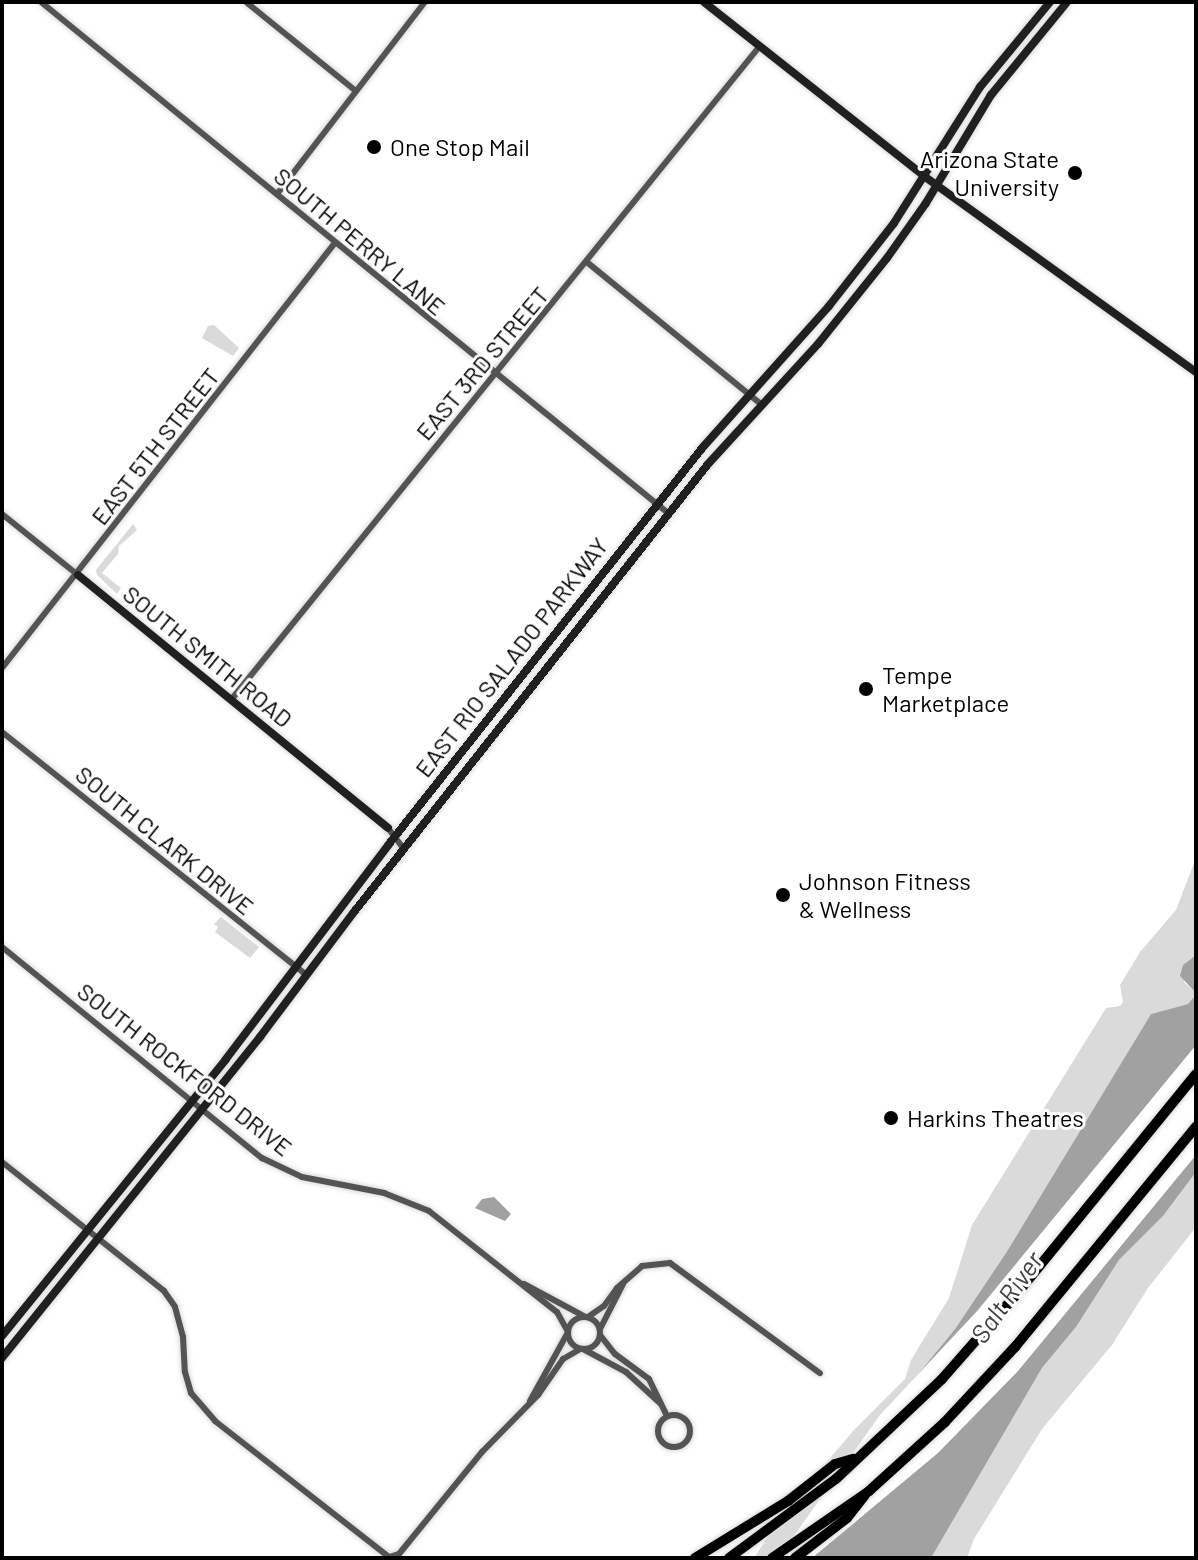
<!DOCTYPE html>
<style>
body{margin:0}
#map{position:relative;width:1198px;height:1560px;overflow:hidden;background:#fff;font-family:Barlow,sans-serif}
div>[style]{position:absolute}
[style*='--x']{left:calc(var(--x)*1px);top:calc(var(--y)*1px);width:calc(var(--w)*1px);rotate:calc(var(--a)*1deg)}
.green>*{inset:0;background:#dadada}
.water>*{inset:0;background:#a1a1a1}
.pier>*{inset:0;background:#fff}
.roads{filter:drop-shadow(0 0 2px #dbdbdb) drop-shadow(0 0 2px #dbdbdb)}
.street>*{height:6px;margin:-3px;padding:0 3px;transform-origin:3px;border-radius:3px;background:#535353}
.street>.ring{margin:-3px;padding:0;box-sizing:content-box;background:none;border:6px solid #535353;border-radius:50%}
.secondary>*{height:8px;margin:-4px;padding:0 4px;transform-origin:4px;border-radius:4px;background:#202020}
.highway>*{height:10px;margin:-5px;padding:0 5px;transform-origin:5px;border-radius:5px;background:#000}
.dots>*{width:22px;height:22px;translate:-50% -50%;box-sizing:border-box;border:4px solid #fff;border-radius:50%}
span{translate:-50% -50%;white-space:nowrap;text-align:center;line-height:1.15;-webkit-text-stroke:6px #fff;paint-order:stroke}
.poi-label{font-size:24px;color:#000}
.left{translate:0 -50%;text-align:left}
.right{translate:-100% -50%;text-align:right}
.street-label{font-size:24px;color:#000}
.water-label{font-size:26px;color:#424242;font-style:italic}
.frame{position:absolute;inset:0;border:4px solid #000;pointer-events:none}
</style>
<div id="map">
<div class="green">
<div style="clip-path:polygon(214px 325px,239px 348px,233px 356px,202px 338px,208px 326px)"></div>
<div style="clip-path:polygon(133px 524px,137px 530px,119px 546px,118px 554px,102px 573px,121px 588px,117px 594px,97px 575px,96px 570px)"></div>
<div style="clip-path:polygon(1196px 858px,1196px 955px,1183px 965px,1184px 982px,1195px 992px,1194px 997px,1188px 1004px,1151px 1014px,1006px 1253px,955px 1329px,883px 1417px,782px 1558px,754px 1558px,781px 1516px,854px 1430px,905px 1379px,911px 1360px,949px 1298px,972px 1225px,1106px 1008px,1120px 1006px,1123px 1002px,1120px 985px,1140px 952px,1176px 910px)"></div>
<div style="clip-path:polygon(221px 917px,259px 947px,250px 958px,215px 932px,218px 927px,214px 924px)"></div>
<div style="clip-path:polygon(1196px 1172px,1196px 1227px,1148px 1288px,1112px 1345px,1042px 1429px,974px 1539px,967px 1558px,931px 1558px,1042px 1368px,1076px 1327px,1119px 1260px,1163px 1216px)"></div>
</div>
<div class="water">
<div style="clip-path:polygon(1196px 955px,1196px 1172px,1163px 1216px,1119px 1260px,1076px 1327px,1042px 1368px,931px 1558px,782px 1558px,883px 1417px,955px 1329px,1006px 1253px,1151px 1014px,1188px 1004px,1194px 997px,1195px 992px,1180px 976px,1183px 965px)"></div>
<div style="clip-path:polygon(494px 1197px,511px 1214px,505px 1221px,475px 1208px,482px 1199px)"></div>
</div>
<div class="pier">
<div style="clip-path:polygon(1196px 1045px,1196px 1155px,1018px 1371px,938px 1453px,812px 1558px,778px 1558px,880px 1415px,978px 1310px)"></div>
</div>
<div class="roads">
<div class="street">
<div style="--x:41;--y:2;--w:809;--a:39.18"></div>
<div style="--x:246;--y:2;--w:141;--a:39"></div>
<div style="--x:277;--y:194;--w:242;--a:-52.4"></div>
<div style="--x:588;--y:263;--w:225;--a:39.2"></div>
<div style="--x:2;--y:514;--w:97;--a:38.8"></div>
<div style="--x:2;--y:668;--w:539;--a:-51.94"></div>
<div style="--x:231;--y:700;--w:840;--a:-51.04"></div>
<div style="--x:2;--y:732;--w:389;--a:38.6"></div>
<div style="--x:388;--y:828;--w:26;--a:53"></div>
<div style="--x:2;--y:947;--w:335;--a:39.1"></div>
<div style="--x:262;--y:1158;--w:44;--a:25.4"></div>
<div style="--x:302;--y:1177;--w:84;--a:11"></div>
<div style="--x:384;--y:1193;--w:48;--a:21.8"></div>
<div style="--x:429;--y:1211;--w:163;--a:38.3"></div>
<div style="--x:557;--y:1312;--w:23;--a:61"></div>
<div style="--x:2;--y:1162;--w:207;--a:38.5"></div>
<div style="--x:164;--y:1291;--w:19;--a:55"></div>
<div style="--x:175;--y:1307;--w:31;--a:75"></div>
<div style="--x:183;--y:1337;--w:35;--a:87"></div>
<div style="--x:185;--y:1372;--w:22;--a:74"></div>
<div style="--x:191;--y:1393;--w:37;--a:49"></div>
<div style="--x:215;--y:1421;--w:221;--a:38"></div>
<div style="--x:389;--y:1557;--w:10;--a:-17"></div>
<div style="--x:399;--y:1554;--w:132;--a:-50.9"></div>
<div style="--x:482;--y:1452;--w:80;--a:-45.5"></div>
<div style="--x:538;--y:1395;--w:44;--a:-55.2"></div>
<div style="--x:563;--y:1359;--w:20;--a:-30"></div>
<div style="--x:524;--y:1284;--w:68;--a:28.1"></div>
<div class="ring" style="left:568px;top:1317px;width:26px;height:26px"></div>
<div style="--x:588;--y:1317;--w:19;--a:-35"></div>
<div style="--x:604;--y:1306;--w:22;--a:-54"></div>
<div style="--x:617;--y:1288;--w:33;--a:-41"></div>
<div style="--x:642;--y:1266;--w:28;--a:-6"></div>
<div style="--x:670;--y:1263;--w:186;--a:36.3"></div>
<div style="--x:600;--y:1329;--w:51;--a:-62.9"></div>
<div style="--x:600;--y:1335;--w:24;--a:52"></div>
<div style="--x:615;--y:1354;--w:42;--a:36.3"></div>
<div style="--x:649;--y:1379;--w:41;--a:64.1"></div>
<div style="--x:583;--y:1349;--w:49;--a:28.1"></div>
<div style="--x:626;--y:1372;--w:47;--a:42.4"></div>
<div style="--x:530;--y:1401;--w:77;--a:-61.1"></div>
<div class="ring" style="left:658px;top:1415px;width:26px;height:26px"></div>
</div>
<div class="secondary">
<div style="--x:704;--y:2;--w:280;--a:38.3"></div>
<div style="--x:924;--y:176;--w:335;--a:35.8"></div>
<div style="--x:78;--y:575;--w:400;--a:39.2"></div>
<div style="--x:2;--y:1336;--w:356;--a:-51"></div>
<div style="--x:226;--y:1059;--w:270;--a:-52.8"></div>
<div style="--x:389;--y:844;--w:506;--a:-51.66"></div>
<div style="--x:703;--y:447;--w:189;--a:-48.2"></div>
<div style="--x:829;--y:306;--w:105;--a:-51.9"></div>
<div style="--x:894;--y:223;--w:161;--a:-57.7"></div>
<div style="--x:980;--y:87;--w:110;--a:-50.5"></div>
<div style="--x:2;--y:1358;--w:412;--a:-51.2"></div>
<div style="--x:260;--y:1037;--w:156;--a:-53.1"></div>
<div style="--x:354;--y:912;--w:571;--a:-51.68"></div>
<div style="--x:708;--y:464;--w:163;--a:-47.5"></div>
<div style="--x:818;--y:344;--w:110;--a:-51.3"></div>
<div style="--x:887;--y:258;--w:67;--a:-54.7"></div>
<div style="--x:926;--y:203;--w:126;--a:-59"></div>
<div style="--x:991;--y:95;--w:120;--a:-50.7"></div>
</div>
<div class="highway">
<div style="--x:695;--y:1558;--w:109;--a:-31.5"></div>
<div style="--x:788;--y:1501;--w:60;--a:-38.2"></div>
<div style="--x:835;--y:1464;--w:19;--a:-16"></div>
<div style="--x:729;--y:1558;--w:134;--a:-36.5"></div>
<div style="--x:837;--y:1478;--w:144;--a:-43.3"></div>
<div style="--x:942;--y:1379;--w:111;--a:-48.7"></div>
<div style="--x:1015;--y:1296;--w:286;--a:-50.8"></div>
<div style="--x:772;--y:1558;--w:118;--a:-34.6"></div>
<div style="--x:869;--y:1491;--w:103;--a:-42.2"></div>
<div style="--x:945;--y:1422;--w:103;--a:-47"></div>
<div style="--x:1015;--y:1347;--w:285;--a:-50.6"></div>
<div style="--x:795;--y:1558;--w:66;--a:-37.6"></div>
<div style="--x:847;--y:1518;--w:29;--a:-52"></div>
</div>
</div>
<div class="dots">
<div style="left:374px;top:147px;background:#000"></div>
<div style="left:1075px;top:173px;background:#000"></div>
<div style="left:866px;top:689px;background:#000"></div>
<div style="left:783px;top:895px;background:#000"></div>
<div style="left:891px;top:1118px;background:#000"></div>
</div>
<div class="poi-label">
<span class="left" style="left:390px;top:147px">One Stop Mail</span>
<span class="right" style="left:1059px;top:173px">Arizona State<br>University</span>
<span class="left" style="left:882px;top:689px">Tempe<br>Marketplace</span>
<span class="left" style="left:799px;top:895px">Johnson Fitness<br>&amp; Wellness</span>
<span class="left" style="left:907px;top:1118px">Harkins Theatres</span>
</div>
<div class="street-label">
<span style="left:360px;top:241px;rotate:40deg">SOUTH PERRY LANE</span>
<span style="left:482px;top:363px;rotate:-50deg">EAST 3RD STREET</span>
<span style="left:155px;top:446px;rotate:-52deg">EAST 5TH STREET</span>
<span style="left:208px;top:656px;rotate:39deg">SOUTH SMITH ROAD</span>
<span style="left:511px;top:657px;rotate:-52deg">EAST RIO SALADO PARKWAY</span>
<span style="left:165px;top:840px;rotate:39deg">SOUTH CLARK DRIVE</span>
<span style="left:185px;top:1069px;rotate:38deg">SOUTH ROCKFORD DRIVE</span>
</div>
<div class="water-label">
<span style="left:1006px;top:1297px;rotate:-55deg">Salt River</span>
</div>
<div class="frame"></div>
</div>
